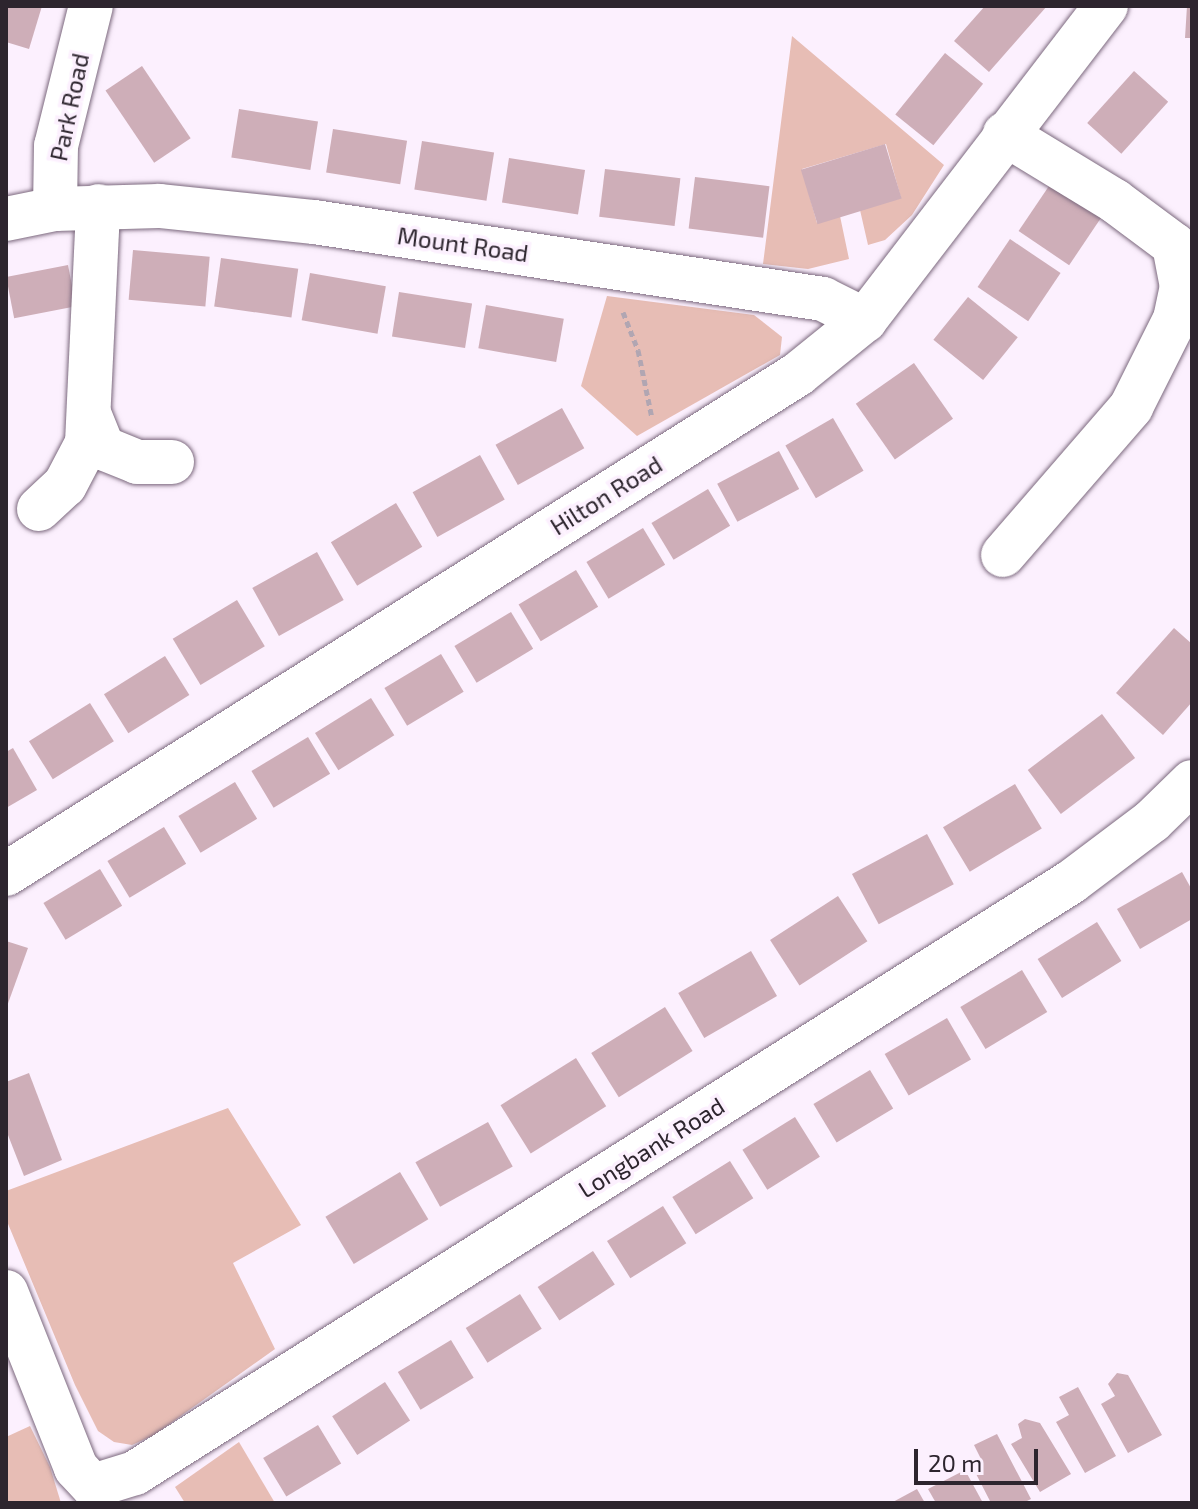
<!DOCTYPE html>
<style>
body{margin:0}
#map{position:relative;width:1198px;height:1509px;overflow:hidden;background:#fcf0fe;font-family:"Exo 2",sans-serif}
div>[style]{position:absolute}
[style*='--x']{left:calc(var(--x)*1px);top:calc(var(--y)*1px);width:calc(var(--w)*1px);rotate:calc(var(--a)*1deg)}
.green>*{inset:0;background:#e7bdb5}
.building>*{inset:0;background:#ceaeb8;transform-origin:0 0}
.path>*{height:5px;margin-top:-2.5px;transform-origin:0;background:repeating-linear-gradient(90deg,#b1a6b2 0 6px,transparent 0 10px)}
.roads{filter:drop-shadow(0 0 2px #7c697e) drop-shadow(0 0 2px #7c697e)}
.minor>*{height:44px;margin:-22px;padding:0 22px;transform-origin:22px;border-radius:22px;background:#fff}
span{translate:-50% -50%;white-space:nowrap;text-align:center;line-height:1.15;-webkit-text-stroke:7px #fcf0fe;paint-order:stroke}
.street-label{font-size:24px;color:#2d252e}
.frame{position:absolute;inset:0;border:8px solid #2d252e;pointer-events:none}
.scale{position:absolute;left:914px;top:1449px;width:124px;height:36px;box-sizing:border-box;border:4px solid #2d252e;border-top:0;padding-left:10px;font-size:24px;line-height:28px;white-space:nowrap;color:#2d252e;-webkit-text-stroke:6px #fcf0fe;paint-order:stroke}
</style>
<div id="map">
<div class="green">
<div style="clip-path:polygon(792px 36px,944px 165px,912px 215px,885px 240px,868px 245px,860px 210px,901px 198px,886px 144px,802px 169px,817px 223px,840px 216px,849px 259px,808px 269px,763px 264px)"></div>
<div style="clip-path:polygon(607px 296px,754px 315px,782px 337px,780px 355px,637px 436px,581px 386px)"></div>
<div style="clip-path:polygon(228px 1108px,301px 1225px,233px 1263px,275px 1349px,154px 1435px,132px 1445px,114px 1442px,98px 1431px,75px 1385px,6px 1219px,6px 1191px)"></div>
<div style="clip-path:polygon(30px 1426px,50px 1467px,61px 1503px,6px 1503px,6px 1437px)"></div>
<div style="clip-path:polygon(239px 1442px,275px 1503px,185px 1503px,175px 1487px)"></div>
</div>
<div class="building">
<div style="clip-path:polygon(6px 6px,42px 6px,29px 49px,6px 42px)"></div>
<div style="clip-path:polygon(985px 6px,1047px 6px,989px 72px,954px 41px)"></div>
<div style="clip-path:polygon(1187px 6px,1192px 6px,1192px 38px,1185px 38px)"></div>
<div style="left:945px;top:53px;width:49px;height:79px;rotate:39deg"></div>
<div style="left:142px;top:66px;width:87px;height:44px;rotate:56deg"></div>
<div style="left:1134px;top:71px;width:46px;height:70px;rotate:42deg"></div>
<div style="left:239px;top:109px;width:80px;height:49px;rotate:9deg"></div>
<div style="left:333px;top:129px;width:75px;height:44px;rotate:9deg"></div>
<div style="left:422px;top:141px;width:73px;height:49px;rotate:9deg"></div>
<div style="left:885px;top:144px;width:57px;height:88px;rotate:73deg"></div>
<div style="left:509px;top:158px;width:77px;height:45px;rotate:9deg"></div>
<div style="left:605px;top:169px;width:76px;height:48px;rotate:7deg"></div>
<div style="left:695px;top:177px;width:75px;height:52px;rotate:7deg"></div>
<div style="left:1051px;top:183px;width:61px;height:58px;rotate:34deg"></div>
<div style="left:1010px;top:239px;width:61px;height:58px;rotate:34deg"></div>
<div style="left:133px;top:250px;width:77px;height:50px;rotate:5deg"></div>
<div style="left:221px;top:258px;width:78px;height:49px;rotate:8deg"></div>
<div style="left:68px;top:265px;width:42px;height:63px;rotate:79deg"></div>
<div style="left:310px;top:273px;width:77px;height:48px;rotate:10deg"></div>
<div style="left:399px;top:292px;width:74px;height:45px;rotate:9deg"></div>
<div style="left:968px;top:297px;width:64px;height:55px;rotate:39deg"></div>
<div style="left:486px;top:305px;width:79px;height:44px;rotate:10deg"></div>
<div style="left:914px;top:363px;width:68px;height:71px;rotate:55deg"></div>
<div style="left:562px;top:408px;width:46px;height:76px;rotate:61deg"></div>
<div style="left:833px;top:418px;width:61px;height:55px;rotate:60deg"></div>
<div style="left:779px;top:451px;width:43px;height:70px;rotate:62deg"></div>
<div style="left:480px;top:455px;width:51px;height:77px;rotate:61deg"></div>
<div style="left:708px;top:489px;width:43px;height:66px;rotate:59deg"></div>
<div style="left:396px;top:503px;width:51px;height:76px;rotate:59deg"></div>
<div style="left:643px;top:528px;width:43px;height:66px;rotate:59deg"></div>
<div style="left:317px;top:552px;width:55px;height:74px;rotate:61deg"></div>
<div style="left:576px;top:570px;width:43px;height:67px;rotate:59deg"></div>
<div style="left:237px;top:600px;width:54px;height:75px;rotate:59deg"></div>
<div style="left:511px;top:612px;width:43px;height:66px;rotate:59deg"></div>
<div style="clip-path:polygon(1174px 628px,1192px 644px,1192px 702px,1163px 735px,1116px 693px)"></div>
<div style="left:441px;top:654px;width:44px;height:66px;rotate:59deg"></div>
<div style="left:165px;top:656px;width:46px;height:72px;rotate:58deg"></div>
<div style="left:371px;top:698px;width:44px;height:66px;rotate:58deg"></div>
<div style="left:90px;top:703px;width:45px;height:72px;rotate:58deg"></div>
<div style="left:1102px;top:714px;width:55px;height:93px;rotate:53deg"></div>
<div style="left:308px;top:737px;width:43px;height:66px;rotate:59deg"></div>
<div style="clip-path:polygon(13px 748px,37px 790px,6px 808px,6px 752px)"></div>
<div style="left:235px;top:782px;width:43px;height:66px;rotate:59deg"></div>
<div style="left:1015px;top:784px;width:52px;height:84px;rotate:59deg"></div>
<div style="left:164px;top:827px;width:43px;height:66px;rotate:59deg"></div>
<div style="left:927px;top:834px;width:57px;height:85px;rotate:62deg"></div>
<div style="left:100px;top:869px;width:43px;height:66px;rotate:59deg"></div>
<div style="clip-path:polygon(1182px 872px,1192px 890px,1192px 919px,1140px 949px,1117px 909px)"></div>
<div style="left:838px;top:896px;width:54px;height:81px;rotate:57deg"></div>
<div style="left:1097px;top:922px;width:46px;height:70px;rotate:58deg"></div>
<div style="clip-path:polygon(6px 941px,28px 948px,6px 1009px)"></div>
<div style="left:751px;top:951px;width:52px;height:84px;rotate:60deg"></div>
<div style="left:1022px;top:970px;width:49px;height:72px;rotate:59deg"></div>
<div style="left:665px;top:1007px;width:52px;height:87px;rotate:58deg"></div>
<div style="left:947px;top:1018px;width:48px;height:72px;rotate:60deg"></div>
<div style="left:576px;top:1058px;width:57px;height:89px;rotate:58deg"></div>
<div style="left:870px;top:1070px;width:45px;height:66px;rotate:59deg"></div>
<div style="clip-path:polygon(29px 1073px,62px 1160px,24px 1176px,6px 1130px,6px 1082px)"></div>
<div style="left:795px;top:1117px;width:47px;height:62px;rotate:58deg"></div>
<div style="left:488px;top:1122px;width:51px;height:83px;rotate:61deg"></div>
<div style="left:730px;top:1161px;width:44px;height:68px;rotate:58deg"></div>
<div style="left:400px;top:1172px;width:55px;height:87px;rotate:59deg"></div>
<div style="left:663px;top:1206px;width:44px;height:66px;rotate:58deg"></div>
<div style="left:593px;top:1251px;width:40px;height:66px;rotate:57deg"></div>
<div style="left:520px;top:1294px;width:41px;height:64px;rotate:58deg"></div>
<div style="left:451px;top:1340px;width:44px;height:62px;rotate:59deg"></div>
<div style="clip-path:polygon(1117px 1373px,1128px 1375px,1162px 1435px,1128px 1453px,1101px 1404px,1115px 1396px,1108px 1384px)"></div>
<div style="left:385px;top:1382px;width:46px;height:63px;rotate:57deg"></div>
<div style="clip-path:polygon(1078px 1387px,1116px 1456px,1085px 1473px,1056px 1422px,1069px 1415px,1059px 1397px)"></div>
<div style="clip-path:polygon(1025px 1419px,1040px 1423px,1071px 1474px,1040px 1492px,1011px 1444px,1022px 1438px,1018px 1424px)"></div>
<div style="left:318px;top:1425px;width:45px;height:64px;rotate:59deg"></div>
<div style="clip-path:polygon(997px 1434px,1031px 1499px,1023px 1503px,991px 1503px,973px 1468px,983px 1463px,974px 1445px)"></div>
<div style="clip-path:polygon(965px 1470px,983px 1503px,936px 1503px,928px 1489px)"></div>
<div style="clip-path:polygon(917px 1489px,925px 1503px,891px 1503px)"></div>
</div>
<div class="path">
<div style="--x:623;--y:312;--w:41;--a:68.5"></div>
<div style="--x:638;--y:350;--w:69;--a:78.4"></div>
</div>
<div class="roads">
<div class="minor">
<div style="--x:55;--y:209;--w:63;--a:-89.1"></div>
<div style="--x:56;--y:146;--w:144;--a:-76"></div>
<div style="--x:6;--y:219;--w:50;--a:-11.5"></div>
<div style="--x:55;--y:209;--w:104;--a:-1.7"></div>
<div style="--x:159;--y:206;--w:156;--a:5.9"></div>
<div style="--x:314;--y:222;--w:515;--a:8.6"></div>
<div style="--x:823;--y:299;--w:47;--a:26.6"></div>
<div style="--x:90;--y:416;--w:35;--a:68"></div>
<div style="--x:103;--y:448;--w:37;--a:22"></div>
<div style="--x:137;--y:462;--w:35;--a:0"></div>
<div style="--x:39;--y:509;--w:35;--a:-43"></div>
<div style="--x:65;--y:485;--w:47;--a:-62.4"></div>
<div style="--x:87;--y:443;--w:237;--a:-87.3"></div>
<div style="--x:1003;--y:555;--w:196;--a:-49.1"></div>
<div style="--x:1131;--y:407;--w:98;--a:-63.4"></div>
<div style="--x:1175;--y:319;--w:33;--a:-78"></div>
<div style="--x:1182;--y:287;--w:43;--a:-100.8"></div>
<div style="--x:1174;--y:245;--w:74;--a:-143.3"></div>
<div style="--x:1115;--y:201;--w:129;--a:-148.7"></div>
<div style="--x:6;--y:874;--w:937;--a:-32.26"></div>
<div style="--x:798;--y:374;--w:86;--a:-38.9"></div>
<div style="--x:865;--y:320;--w:396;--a:-52.5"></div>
<div style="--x:6;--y:1292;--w:189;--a:68.3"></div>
<div style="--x:76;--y:1468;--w:25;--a:47"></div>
<div style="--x:93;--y:1486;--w:44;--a:-17.2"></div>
<div style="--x:135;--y:1473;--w:1107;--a:-32.27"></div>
<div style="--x:1071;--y:882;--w:101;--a:-37"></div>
<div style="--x:1152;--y:821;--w:56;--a:-44.3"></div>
</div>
</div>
<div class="street-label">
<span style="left:69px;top:107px;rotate:-78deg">Park Road</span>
<span style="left:463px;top:244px;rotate:8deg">Mount Road</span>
<span style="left:606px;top:495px;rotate:-32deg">Hilton Road</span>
<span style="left:651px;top:1147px;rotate:-32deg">Longbank Road</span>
</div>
<div class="frame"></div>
<div class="scale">20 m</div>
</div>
